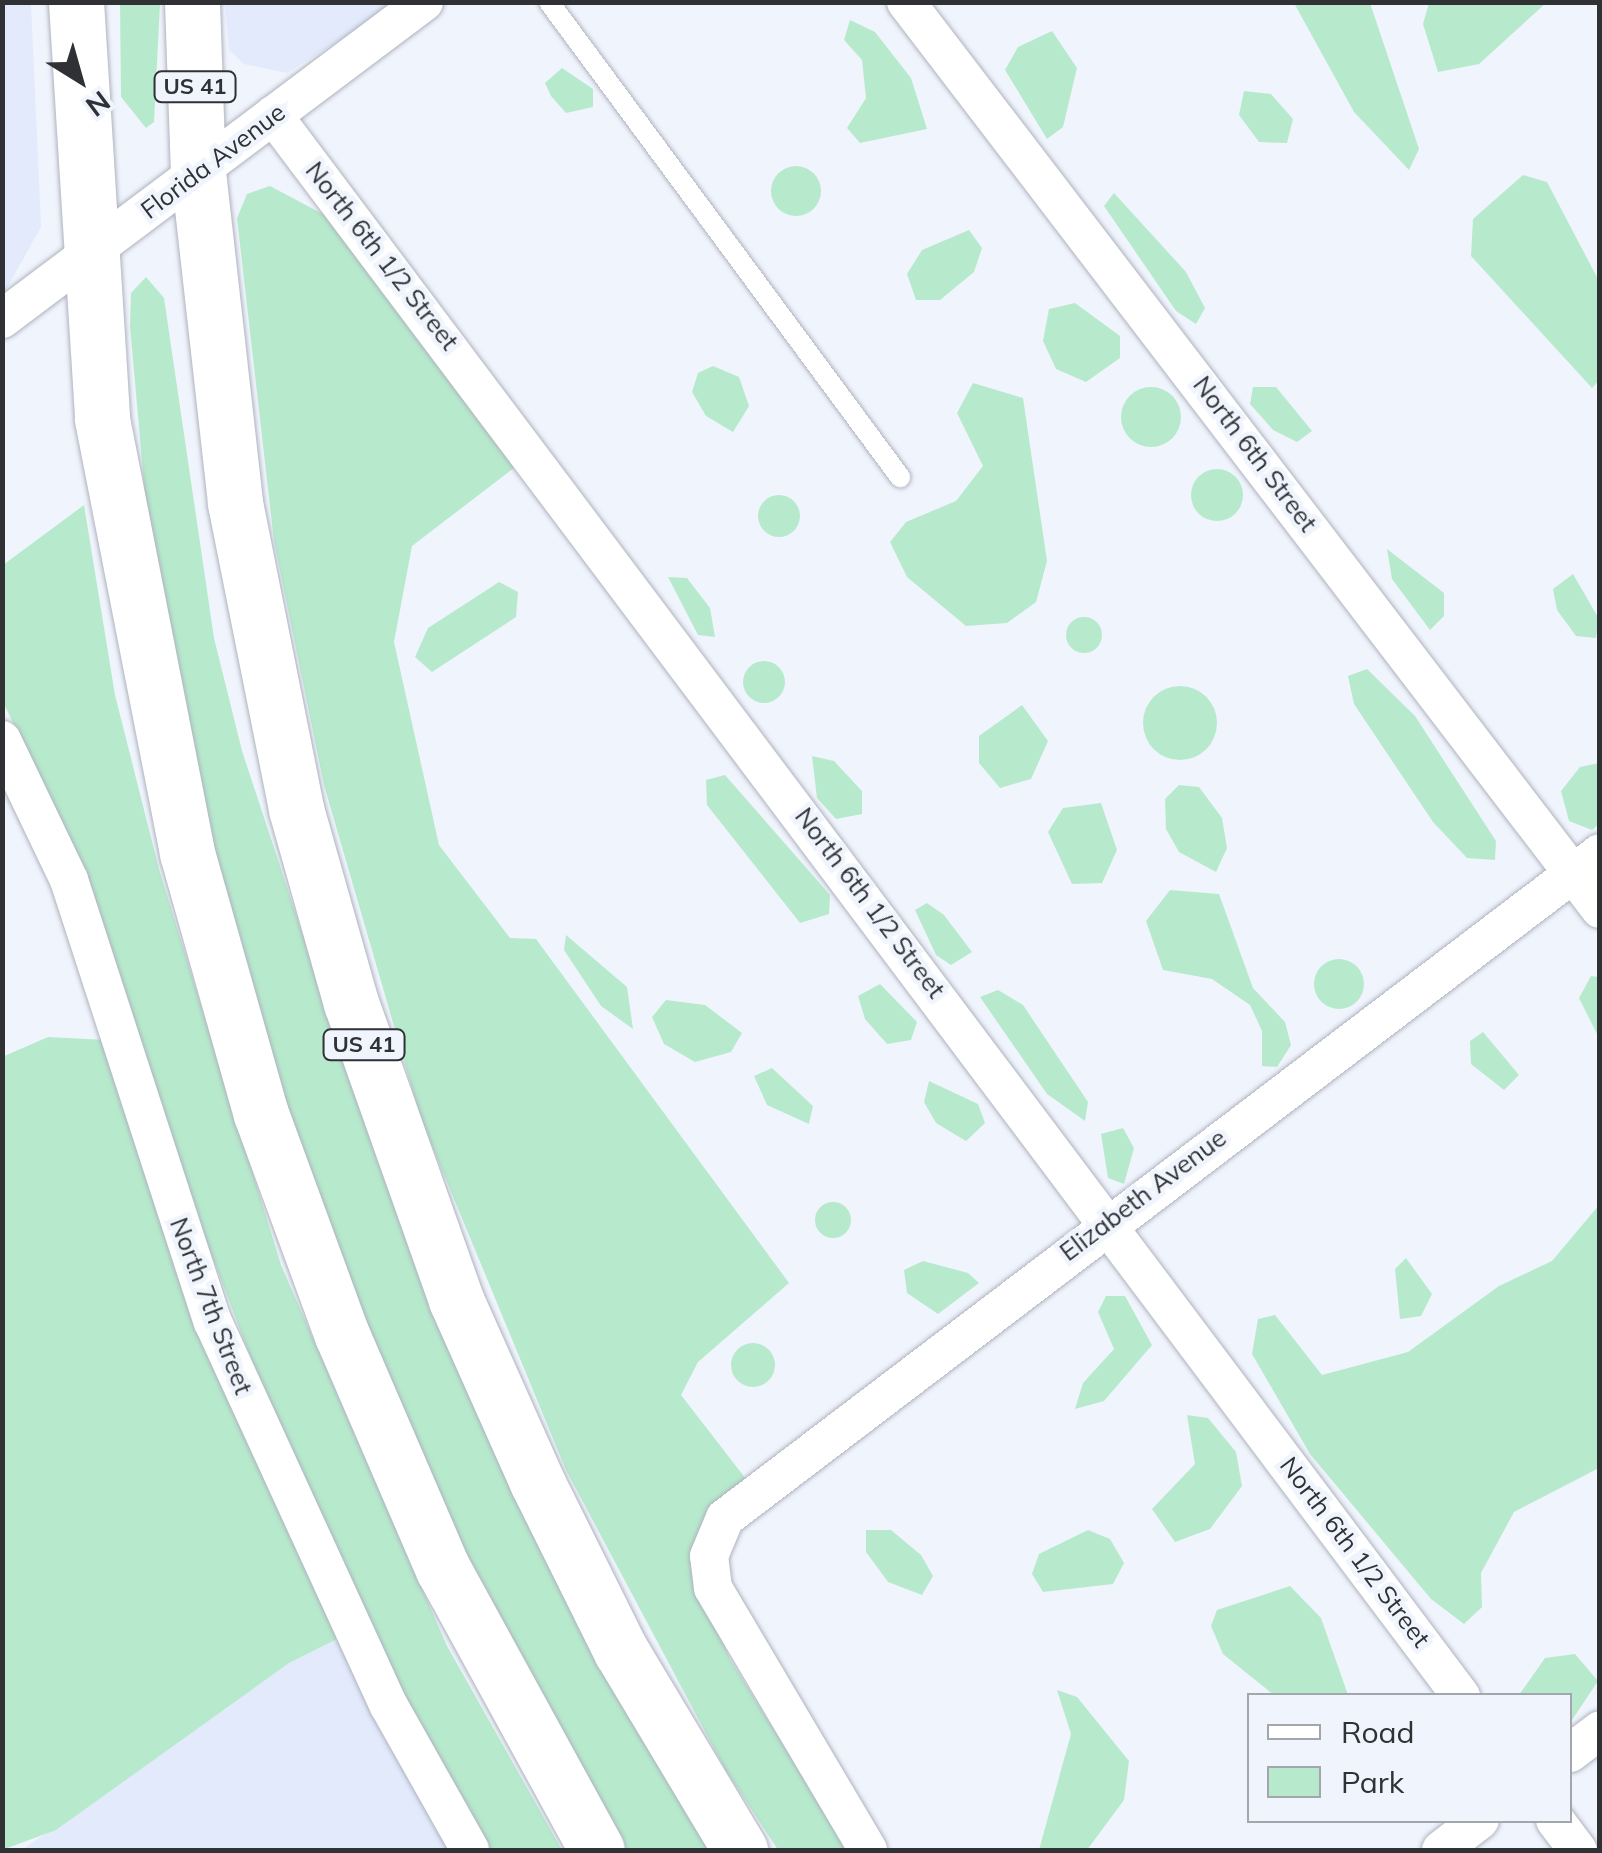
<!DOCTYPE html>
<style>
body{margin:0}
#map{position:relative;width:1602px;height:1853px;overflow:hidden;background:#f0f4fd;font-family:Mulish,sans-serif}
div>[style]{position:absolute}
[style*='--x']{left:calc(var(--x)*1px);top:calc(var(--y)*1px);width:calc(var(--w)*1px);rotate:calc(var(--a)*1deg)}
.built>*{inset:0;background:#e2eafc}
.green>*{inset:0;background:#b7eacd}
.round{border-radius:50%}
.roads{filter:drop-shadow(0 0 2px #aeb3be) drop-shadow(0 0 2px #aeb3be)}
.service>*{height:20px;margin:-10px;padding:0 10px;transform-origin:10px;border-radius:10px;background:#fff}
.minor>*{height:38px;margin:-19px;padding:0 19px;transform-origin:19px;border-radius:19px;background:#fff}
.primary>*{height:55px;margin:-27.5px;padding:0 27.5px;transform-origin:27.5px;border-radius:27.5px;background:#fff}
span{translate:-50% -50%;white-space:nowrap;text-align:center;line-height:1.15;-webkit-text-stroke:9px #f0f4fd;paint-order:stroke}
.shield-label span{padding:2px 8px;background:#f0f4fd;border:2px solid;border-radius:8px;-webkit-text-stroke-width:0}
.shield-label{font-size:22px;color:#2f3135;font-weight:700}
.street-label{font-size:25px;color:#2f3135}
.frame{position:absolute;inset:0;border:5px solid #2f3135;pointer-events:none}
.legend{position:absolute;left:1247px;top:1693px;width:325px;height:130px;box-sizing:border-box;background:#f0f4fd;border:2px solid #a3a6ad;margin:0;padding:12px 18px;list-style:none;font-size:30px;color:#2f3135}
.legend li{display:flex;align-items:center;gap:20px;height:50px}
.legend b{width:50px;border:2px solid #a3a6ad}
.north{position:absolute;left:30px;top:30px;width:100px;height:100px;-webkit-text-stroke:8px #f0f4fd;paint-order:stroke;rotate:143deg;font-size:28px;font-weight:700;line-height:40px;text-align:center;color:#2f3135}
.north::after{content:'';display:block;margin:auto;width:35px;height:45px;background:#2f3135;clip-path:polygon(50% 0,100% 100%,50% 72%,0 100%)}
</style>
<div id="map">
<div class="built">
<div style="clip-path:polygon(3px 2px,31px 3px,41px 227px,3px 295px)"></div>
<div style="clip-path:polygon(225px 3px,399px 3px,287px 73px,244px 64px,229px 50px)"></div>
<div style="clip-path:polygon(339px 1638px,451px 1850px,22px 1850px,289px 1663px)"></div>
</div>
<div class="green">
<div style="clip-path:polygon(120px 3px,160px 3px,154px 122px,146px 128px,121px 97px)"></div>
<div style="clip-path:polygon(1294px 3px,1370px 3px,1419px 149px,1409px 170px,1354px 112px)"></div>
<div style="clip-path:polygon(1429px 3px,1429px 2px,1546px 3px,1479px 64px,1438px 72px,1423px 24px)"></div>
<div style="clip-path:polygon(850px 20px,875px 32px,911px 78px,927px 129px,860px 143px,847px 128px,866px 98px,862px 60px,844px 40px)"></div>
<div style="clip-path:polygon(1052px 31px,1077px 68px,1063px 127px,1047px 139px,1005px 70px,1018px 47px)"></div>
<div style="clip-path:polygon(562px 68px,593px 89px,593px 107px,566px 113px,551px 96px,545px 83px)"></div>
<div style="clip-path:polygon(1244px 91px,1271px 94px,1293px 119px,1287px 143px,1259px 142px,1239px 115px)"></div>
<div class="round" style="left:771px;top:166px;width:50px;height:50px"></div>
<div style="clip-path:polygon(1523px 175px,1547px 182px,1599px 281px,1599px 380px,1592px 388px,1471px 256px,1473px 219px)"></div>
<div style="clip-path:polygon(270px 186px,336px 221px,519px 464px,412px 546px,394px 642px,439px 845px,510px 938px,536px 939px,789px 1283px,698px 1362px,681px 1395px,746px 1479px,701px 1592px,730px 1659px,848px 1850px,778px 1850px,725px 1769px,566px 1470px,421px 1119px,324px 785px,274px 541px,237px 218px,247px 194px)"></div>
<div style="clip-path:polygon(1114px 193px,1186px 272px,1205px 308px,1196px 324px,1176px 311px,1104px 206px)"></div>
<div style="clip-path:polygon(969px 230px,982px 248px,974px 272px,940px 300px,916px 300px,907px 274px,922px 250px)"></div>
<div style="clip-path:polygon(146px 277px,164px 298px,214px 638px,242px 751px,377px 1160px,454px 1358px,708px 1850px,625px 1850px,427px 1479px,326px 1225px,238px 952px,185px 743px,149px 540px,130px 326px,131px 293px)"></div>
<div style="clip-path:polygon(1075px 303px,1120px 336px,1120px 358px,1086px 382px,1056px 369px,1043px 341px,1049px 309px)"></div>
<div style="clip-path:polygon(713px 366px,739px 377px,749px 406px,733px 432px,706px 416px,692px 392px,698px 373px)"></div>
<div style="clip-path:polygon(973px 383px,1023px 398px,1047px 561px,1036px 602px,1007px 623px,966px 626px,907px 577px,890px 542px,906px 522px,956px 501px,983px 466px,957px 413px)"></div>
<div style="clip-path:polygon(1253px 387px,1276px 387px,1312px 431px,1297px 442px,1273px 430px,1250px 404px)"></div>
<div class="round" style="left:1121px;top:387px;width:60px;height:60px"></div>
<div class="round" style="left:1191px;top:469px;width:52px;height:52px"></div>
<div class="round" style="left:758px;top:495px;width:42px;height:42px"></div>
<div style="clip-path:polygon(84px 505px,115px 695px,159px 869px,281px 1265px,447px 1646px,562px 1850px,490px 1850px,404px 1697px,268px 1403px,195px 1211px,88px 877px,3px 702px,3px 565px)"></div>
<div style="clip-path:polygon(1387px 549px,1444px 593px,1444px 616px,1430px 630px,1392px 579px)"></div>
<div style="clip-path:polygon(1573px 574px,1599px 619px,1596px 638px,1576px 636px,1557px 610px,1553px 589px)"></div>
<div style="clip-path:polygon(668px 577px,687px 578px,710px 608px,715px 637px,698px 635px)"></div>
<div style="clip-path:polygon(499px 582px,518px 592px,516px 617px,432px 672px,415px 657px,428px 628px)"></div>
<div class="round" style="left:1066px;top:617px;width:36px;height:36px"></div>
<div class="round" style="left:743px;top:661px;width:42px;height:42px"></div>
<div style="clip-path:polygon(1367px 669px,1415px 716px,1496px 841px,1495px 860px,1467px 858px,1433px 822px,1354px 704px,1348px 676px)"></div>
<div class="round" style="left:1143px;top:686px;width:74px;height:74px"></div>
<div style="clip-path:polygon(1022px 705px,1048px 741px,1031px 779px,1000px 788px,979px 763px,979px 736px)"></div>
<div style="clip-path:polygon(812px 756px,834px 761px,862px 791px,862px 814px,836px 819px,817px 798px)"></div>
<div style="clip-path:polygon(1599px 763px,1599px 824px,1592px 830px,1569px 821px,1561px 791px,1580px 767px)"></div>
<div style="clip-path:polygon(725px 775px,830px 895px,829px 914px,800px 923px,707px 805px,706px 780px)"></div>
<div style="clip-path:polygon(1179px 785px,1199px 787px,1222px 818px,1227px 848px,1216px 872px,1179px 852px,1166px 829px,1165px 799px)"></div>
<div style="clip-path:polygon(1101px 803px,1117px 850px,1102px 883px,1072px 884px,1048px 832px,1063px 808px)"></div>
<div style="clip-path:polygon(1170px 890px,1219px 894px,1253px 988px,1285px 1022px,1291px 1045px,1277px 1067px,1262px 1066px,1262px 1031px,1250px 1005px,1212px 979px,1163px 970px,1146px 921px)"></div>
<div style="clip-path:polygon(927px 903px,944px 915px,972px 952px,951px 965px,936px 955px,915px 910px)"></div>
<div style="clip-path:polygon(566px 935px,627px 987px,633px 1029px,601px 1006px,564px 950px)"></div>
<div class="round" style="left:1314px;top:959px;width:50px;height:50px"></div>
<div style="clip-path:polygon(1591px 976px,1599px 977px,1599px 1038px,1579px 998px)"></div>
<div style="clip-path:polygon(880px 984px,917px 1022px,911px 1040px,887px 1044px,865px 1019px,858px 996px)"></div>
<div style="clip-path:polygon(998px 990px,1023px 1005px,1088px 1102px,1085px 1121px,1047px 1094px,980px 997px)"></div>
<div style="clip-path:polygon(666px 1000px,705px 1005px,742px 1033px,731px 1052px,695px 1062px,664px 1044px,652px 1017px)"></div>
<div style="clip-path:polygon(1483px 1032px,1519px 1075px,1504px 1090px,1471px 1064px,1470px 1041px)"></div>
<div style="clip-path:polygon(48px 1037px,106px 1040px,339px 1638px,289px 1663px,56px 1830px,2px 1850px,2px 1057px)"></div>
<div style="clip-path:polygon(772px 1068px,813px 1106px,809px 1124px,767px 1105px,754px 1076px)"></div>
<div style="clip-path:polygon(929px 1081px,978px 1104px,985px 1123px,966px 1141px,936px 1123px,924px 1102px)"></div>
<div style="clip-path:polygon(1123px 1128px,1134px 1148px,1124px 1184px,1108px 1178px,1101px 1134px)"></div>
<div class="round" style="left:815px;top:1202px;width:36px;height:36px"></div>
<div style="clip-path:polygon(1599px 1205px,1599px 1468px,1514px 1512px,1481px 1573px,1482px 1607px,1464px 1624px,1431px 1599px,1310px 1454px,1252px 1354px,1258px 1319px,1275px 1315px,1322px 1375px,1408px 1352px,1499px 1286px,1552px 1261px)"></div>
<div style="clip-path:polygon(1406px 1258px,1432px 1294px,1421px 1316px,1400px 1319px,1395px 1269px)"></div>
<div style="clip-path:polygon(923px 1261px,968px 1273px,979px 1283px,938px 1314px,907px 1293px,904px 1270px)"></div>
<div style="clip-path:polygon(1106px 1296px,1125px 1296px,1152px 1345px,1104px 1401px,1075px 1409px,1083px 1383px,1114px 1349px,1098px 1312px)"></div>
<div class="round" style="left:731px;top:1343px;width:44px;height:44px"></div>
<div style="clip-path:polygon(1187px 1415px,1208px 1418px,1236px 1452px,1242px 1486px,1210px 1529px,1175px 1542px,1152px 1509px,1195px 1464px)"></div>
<div style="clip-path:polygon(866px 1530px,891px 1530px,921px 1555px,933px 1576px,922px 1595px,888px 1582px,866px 1552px)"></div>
<div style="clip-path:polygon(1088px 1530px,1110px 1539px,1124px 1563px,1113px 1584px,1043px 1592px,1032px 1574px,1039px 1554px)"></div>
<div style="clip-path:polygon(1290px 1586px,1321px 1618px,1348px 1695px,1274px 1695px,1223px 1654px,1211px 1626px,1217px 1610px)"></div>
<div style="clip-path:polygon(1575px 1654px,1598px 1681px,1570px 1723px,1570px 1696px,1519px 1695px,1545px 1658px)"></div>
<div style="clip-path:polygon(1057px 1690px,1077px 1697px,1129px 1761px,1124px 1800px,1087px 1850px,1039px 1850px,1071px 1734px)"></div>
</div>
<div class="roads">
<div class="service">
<div style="--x:549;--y:2;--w:591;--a:53.54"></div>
</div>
<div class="minor">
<div style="--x:906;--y:2;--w:1142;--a:52.58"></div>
<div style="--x:273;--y:115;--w:1978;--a:53.08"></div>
<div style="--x:2;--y:319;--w:528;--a:-36.91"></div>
<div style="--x:2;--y:740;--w:155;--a:64.4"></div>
<div style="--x:69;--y:880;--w:465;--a:72"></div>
<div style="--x:213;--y:1322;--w:422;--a:65.4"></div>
<div style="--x:389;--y:1706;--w:165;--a:60.6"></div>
<div style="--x:1570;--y:1753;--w:38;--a:-37"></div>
<div style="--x:1555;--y:1820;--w:38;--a:53"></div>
<div style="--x:868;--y:1850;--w:304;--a:-120.6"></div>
<div style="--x:713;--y:1588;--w:32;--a:-97"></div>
<div style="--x:709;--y:1556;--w:41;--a:-67.2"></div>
<div style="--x:725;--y:1518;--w:1099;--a:-37.23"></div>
<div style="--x:1441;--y:1850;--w:49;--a:-37.6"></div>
</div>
<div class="primary">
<div style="--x:76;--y:2;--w:418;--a:86.4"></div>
<div style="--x:102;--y:419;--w:442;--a:78.9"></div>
<div style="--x:187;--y:853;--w:271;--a:74.2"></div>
<div style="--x:261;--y:1114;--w:235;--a:69.9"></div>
<div style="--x:342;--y:1335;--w:255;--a:66.7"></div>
<div style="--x:443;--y:1569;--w:320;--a:61.3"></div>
<div style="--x:192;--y:2;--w:170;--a:88"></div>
<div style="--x:198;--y:172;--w:333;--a:83.6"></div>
<div style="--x:235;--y:503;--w:312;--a:78.7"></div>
<div style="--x:296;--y:809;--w:202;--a:74.2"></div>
<div style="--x:351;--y:1003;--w:315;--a:70.5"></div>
<div style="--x:456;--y:1300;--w:199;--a:66"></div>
<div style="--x:537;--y:1482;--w:189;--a:63.6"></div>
<div style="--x:621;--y:1651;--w:232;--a:59.1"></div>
</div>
</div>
<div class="shield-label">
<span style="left:195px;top:87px">US 41</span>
<span style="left:364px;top:1045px">US 41</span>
</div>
<div class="street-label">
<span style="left:213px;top:161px;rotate:-37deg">Florida Avenue</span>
<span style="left:382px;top:256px;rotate:52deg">North 6th 1/2 Street</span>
<span style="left:1255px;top:454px;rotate:53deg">North 6th Street</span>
<span style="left:870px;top:903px;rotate:53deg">North 6th 1/2 Street</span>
<span style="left:1143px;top:1195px;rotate:-37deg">Elizabeth Avenue</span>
<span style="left:211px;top:1306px;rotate:69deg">North 7th Street</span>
<span style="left:1355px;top:1552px;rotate:53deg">North 6th 1/2 Street</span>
</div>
<div class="frame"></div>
<ul class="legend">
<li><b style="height:12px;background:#fff"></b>Road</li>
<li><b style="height:28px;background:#b7eacd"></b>Park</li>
</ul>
<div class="north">N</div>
</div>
